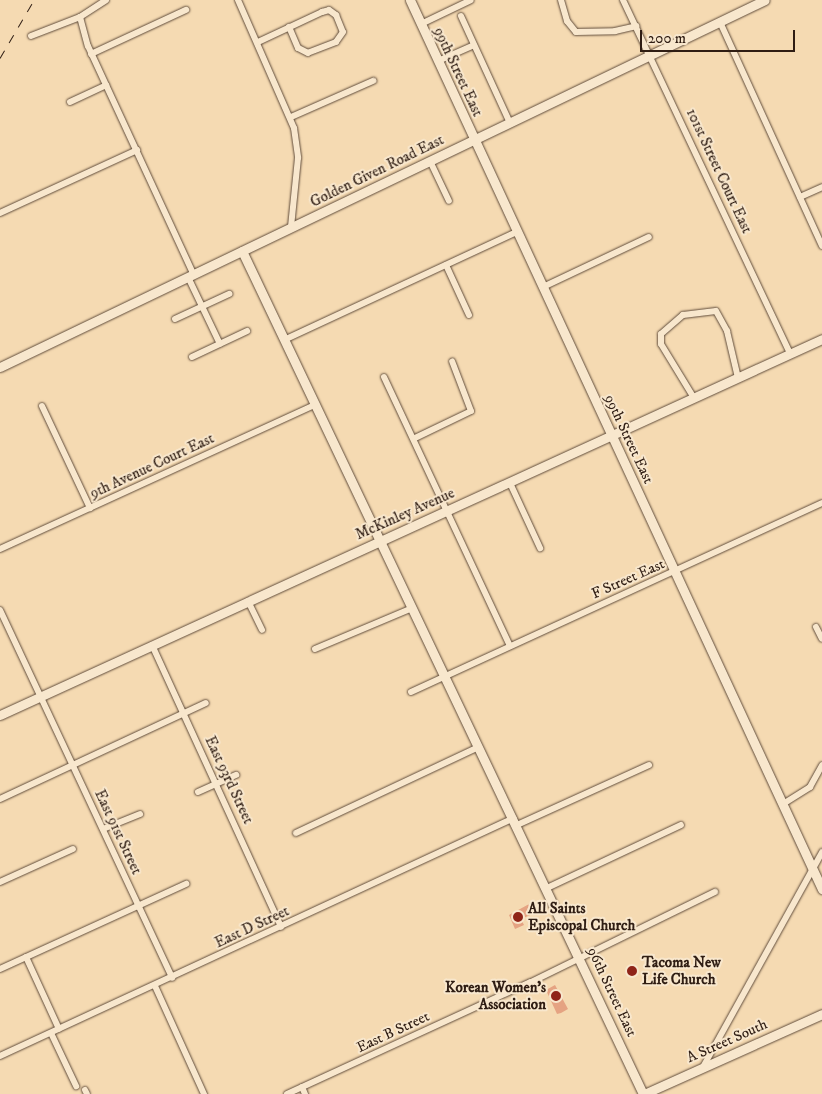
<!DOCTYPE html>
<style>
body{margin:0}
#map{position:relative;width:822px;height:1094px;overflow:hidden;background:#f5dab2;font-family:"IM FELL DW Pica",serif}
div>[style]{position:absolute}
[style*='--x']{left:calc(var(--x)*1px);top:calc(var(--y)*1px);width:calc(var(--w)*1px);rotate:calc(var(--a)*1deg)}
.building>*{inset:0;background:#e5a382}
.roads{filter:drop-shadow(0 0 1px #604c3b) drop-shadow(0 0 1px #604c3b)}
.street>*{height:6px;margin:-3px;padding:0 3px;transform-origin:3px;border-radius:3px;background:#f8e7cd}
.secondary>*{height:9px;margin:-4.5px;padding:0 4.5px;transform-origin:4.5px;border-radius:4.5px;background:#f8e7cd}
.rail>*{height:1px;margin-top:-0.5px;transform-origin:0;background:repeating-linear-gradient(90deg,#2f1d13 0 9px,transparent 0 18px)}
.dots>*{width:14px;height:14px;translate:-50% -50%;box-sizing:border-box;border:2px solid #f8e7cd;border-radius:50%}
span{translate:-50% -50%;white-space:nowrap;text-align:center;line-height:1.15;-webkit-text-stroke:4px #f8e7cd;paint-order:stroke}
.street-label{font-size:15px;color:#2f1d13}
.poi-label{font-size:15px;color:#2f1d13;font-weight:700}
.left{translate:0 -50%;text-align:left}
.right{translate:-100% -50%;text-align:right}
.scale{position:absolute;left:640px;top:30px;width:155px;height:22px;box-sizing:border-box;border:2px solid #2f1d13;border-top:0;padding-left:6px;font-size:15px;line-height:18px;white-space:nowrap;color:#2f1d13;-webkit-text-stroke:4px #f8e7cd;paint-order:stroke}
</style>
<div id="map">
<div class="building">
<div style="clip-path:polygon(531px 903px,535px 913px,521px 919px,524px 925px,515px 929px,509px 915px)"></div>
<div style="clip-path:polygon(555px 985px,568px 1009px,561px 1013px,557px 1014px,546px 990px)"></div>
</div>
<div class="roads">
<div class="street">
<div style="--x:238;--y:0;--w:140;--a:66.4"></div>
<div style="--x:294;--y:128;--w:30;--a:82"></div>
<div style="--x:298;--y:158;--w:69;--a:95.8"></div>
<div style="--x:561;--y:0;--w:22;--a:74"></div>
<div style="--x:567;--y:21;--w:14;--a:51"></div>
<div style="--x:576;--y:32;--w:39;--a:-1"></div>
<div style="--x:615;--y:31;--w:22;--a:-13"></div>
<div style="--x:623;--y:0;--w:391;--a:64.7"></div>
<div style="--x:461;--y:16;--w:118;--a:65.4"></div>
<div style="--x:80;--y:17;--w:30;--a:75"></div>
<div style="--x:88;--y:46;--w:252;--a:65.2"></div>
<div style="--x:720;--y:22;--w:246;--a:65.5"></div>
<div style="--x:421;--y:24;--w:55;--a:-25.6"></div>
<div style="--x:31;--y:36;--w:53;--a:-21.2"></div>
<div style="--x:80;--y:17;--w:31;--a:-33"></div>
<div style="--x:258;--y:42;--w:71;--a:-25.1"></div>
<div style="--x:322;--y:12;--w:7;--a:-16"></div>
<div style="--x:329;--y:10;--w:9;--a:36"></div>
<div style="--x:336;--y:15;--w:18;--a:68"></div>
<div style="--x:343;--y:32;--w:12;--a:125"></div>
<div style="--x:336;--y:42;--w:30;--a:159"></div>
<div style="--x:308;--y:53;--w:11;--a:-153"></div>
<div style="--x:298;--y:48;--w:23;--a:-113"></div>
<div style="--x:91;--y:54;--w:105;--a:-24.9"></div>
<div style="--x:438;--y:61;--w:39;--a:-24"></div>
<div style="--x:70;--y:102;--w:40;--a:-25"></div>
<div style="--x:291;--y:117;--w:90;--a:-23.7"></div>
<div style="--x:430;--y:161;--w:44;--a:64.6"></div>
<div style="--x:800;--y:197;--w:24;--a:-24"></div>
<div style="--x:0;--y:213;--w:151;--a:-24.7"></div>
<div style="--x:446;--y:265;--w:55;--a:65.3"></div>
<div style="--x:188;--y:277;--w:74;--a:64.5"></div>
<div style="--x:543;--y:287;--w:117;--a:-25.3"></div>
<div style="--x:175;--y:319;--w:60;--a:-24.8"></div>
<div style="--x:284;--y:340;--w:257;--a:-24.9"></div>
<div style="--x:192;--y:357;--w:61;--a:-25.3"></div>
<div style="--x:384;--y:377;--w:297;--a:64.9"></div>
<div style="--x:694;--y:398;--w:63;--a:-121.4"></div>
<div style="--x:661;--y:344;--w:10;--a:-90"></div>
<div style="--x:661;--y:334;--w:29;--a:-41"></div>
<div style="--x:683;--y:315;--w:33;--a:-7"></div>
<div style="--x:716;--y:311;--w:23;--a:61"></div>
<div style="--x:727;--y:331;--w:48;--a:76.8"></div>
<div style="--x:42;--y:406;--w:113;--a:64.8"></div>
<div style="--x:415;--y:438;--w:62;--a:-25.7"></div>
<div style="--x:471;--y:411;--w:53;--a:-110.8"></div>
<div style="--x:510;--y:483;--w:72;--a:65.2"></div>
<div style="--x:0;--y:549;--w:345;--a:-24.6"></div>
<div style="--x:248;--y:601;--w:32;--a:64"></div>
<div style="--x:0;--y:610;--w:406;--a:64.9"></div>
<div style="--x:816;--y:627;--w:13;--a:63"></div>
<div style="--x:152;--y:645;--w:310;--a:65.4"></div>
<div style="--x:315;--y:649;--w:105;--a:-22.9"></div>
<div style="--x:411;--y:692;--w:452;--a:-24.7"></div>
<div style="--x:198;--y:792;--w:42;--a:-24.1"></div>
<div style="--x:0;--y:799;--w:227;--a:-25"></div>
<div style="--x:783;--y:804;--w:32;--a:-32"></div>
<div style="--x:810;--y:787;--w:25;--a:-61"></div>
<div style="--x:517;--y:825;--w:145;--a:-24.4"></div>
<div style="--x:103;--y:829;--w:40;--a:-22"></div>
<div style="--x:296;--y:833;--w:200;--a:-25.2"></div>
<div style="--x:0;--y:882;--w:80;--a:-24.3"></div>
<div style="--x:547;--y:888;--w:148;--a:-25.2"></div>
<div style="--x:26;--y:957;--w:79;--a:65.4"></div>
<div style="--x:0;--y:969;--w:205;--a:-24.6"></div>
<div style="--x:155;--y:986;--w:119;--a:65.6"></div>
<div style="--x:51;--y:1033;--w:59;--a:64.7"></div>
<div style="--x:0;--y:1056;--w:566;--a:-24.85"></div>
<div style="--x:703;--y:1067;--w:246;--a:-61"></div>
<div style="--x:302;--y:1087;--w:8;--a:67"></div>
<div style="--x:85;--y:1090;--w:4;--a:63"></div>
<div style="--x:287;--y:1094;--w:268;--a:-24.7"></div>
<div style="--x:531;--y:982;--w:205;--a:-26.1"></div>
</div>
<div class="secondary">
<div style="--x:410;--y:0;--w:980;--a:65.14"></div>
<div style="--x:242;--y:251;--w:934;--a:64.56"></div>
<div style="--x:0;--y:367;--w:848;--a:-25.63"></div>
<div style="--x:0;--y:715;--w:904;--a:-24.58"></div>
<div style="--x:644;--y:1094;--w:195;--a:-24.2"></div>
</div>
</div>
<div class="rail">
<div style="--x:0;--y:58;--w:67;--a:-59.6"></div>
</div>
<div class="dots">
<div style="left:518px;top:917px;background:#8f2418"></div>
<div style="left:632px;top:971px;background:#8f2418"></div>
<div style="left:556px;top:996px;background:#8f2418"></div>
</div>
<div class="street-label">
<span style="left:458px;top:72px;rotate:65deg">99th Street East</span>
<span style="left:377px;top:171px;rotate:-26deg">Golden Given Road East</span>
<span style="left:719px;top:171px;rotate:65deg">101st Street Court East</span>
<span style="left:629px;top:439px;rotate:65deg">99th Street East</span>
<span style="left:152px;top:466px;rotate:-25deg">9th Avenue Court East</span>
<span style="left:405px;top:514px;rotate:-24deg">McKinley Avenue</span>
<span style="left:628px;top:579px;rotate:-24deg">F Street East</span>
<span style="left:229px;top:780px;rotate:65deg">East 93rd Street</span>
<span style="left:118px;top:832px;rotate:65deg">East 91st Street</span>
<span style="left:252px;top:927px;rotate:-25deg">East D Street</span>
<span style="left:612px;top:992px;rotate:65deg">96th Street East</span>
<span style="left:393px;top:1032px;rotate:-25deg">East B Street</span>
<span style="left:727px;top:1041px;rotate:-24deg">A Street South</span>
</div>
<div class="poi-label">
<span class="left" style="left:528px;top:917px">All Saints<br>Episcopal Church</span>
<span class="left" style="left:642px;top:971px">Tacoma New<br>Life Church</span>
<span class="right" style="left:546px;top:996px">Korean Women's<br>Association</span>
</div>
<div class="scale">200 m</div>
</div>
